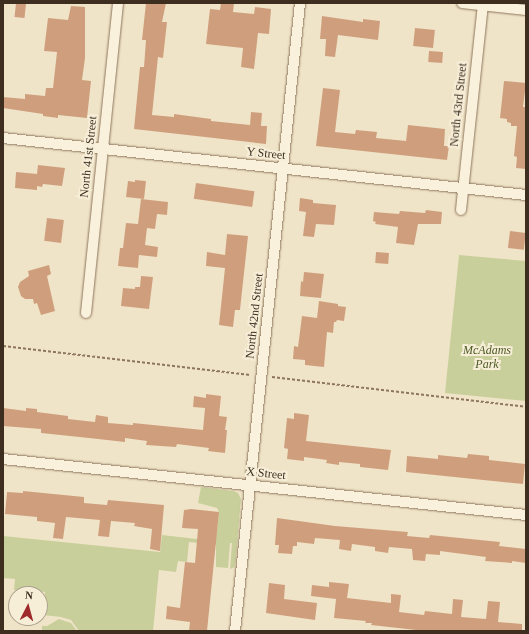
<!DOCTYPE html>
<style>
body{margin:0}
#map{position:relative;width:529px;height:634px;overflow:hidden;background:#f0e4c8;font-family:Georgia,serif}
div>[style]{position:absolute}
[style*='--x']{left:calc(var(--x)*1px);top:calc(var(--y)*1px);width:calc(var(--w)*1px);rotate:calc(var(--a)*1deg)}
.green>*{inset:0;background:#c9cf9b}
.building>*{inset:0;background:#cf9f7d;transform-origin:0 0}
.path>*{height:2px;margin-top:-1px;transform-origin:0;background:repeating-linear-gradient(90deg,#8d765c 0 3px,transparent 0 5px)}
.roads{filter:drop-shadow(0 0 1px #8d765c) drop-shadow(0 0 1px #8d765c)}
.minor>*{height:10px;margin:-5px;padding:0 5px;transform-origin:5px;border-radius:5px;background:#faf1dc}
span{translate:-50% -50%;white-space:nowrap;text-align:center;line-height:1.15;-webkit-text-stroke:4px #f7eed8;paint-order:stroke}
.street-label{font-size:12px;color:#3d2e20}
.park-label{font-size:12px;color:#4d5a26;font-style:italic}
.frame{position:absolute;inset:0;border:4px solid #3d2e20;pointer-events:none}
.north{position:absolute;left:8px;top:586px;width:40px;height:40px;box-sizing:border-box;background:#f7eed8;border:1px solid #ada18e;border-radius:50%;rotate:6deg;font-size:11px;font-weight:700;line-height:16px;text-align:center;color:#3d2e20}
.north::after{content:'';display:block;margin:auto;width:14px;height:18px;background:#9e2a2b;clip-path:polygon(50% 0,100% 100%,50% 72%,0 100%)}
</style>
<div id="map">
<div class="green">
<div style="clip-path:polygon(459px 255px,526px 261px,526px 401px,445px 393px)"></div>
<div style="clip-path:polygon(201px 487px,233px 491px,238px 493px,241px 499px,235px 567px,230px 569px,232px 543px,230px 543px,228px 568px,216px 567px,216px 545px,189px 542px,187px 562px,178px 561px,176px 572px,159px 570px,153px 631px,79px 631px,71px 620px,61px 617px,43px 615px,45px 592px,14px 590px,15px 579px,3px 578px,3px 536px,160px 552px,162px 535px,214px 541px,217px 531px,219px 512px,217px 508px,198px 503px)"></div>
<div style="clip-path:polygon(59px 619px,71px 623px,77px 631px,42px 631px,42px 626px,47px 626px)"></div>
</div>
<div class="building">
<div style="left:16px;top:3px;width:10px;height:14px;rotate:6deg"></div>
<div style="clip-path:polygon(146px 3px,166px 3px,162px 22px,167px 22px,163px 58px,158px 57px,152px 115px,174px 117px,174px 114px,211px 119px,211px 121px,250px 125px,251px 112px,262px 113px,261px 126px,267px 126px,266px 144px,134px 129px,140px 67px,144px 67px,146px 40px,142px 40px)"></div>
<div style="clip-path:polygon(221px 3px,234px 3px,233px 12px,254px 14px,255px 7px,271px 9px,269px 34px,258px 33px,254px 69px,241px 67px,243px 48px,206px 44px,210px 9px,220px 10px)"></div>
<div style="clip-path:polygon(71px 6px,85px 7px,85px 58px,82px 80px,91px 81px,87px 118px,58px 115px,58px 118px,43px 116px,43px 114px,3px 108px,3px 97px,25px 99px,25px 94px,45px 96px,46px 88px,53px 88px,57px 52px,44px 51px,48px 18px,68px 20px)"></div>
<div style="clip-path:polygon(322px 16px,363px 22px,363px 19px,380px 21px,378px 40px,338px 35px,335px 57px,325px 56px,326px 39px,320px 39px)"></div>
<div style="left:415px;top:28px;width:20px;height:18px;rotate:6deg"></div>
<div style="left:429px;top:51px;width:14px;height:11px;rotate:4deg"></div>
<div style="clip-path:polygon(504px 81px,526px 83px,523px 107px,526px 107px,526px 169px,516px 168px,517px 157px,514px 156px,517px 126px,511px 126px,511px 123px,507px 122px,507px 119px,500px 118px)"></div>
<div style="clip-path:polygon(323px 88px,340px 90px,335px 132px,355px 134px,356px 130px,377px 132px,376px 138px,406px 141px,408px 125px,445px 129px,444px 146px,449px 146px,447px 160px,316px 146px)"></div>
<div style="clip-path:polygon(38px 165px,65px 168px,62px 186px,43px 184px,42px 187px,37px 186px,37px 190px,15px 188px,16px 172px,37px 174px)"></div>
<div style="clip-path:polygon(135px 180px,146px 181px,144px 199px,126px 197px,128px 181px,135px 182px)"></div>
<div style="left:196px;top:183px;width:59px;height:16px;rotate:8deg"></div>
<div style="clip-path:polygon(300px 198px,313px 200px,313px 203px,336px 205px,334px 225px,316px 224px,314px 237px,303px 236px,306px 212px,299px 211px)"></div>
<div style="clip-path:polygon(141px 199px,168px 202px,167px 215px,157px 214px,155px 229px,147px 228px,145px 245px,158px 247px,157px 257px,139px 255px,138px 268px,118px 266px,120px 248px,123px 248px,126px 223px,138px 224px)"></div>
<div style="clip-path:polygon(426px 210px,442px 212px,441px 224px,418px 224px,414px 245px,396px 243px,398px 227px,375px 224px,376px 222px,373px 221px,374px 212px,399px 214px,400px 211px,425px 213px)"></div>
<div style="left:47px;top:218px;width:17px;height:23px;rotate:7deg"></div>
<div style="left:510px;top:231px;width:16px;height:17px;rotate:7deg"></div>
<div style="clip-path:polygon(227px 234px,248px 236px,240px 310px,235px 310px,233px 327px,219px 325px,225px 268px,206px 266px,207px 252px,225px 255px)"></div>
<div style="left:376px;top:252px;width:13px;height:11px;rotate:4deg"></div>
<div style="clip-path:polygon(49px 265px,51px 274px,47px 276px,55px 311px,41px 315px,37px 303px,34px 304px,33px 299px,25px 299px,21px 296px,18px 287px,20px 282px,29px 276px,28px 271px)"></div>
<div style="clip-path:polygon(304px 272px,324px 274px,321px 298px,300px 296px,301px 281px,303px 282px)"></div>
<div style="clip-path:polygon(141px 276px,153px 277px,149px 309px,121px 306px,123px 288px,135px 289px,135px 287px,140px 287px)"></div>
<div style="clip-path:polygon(319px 301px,338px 304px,338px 306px,346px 307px,344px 321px,337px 320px,336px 322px,334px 322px,333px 333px,327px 332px,324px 367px,305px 365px,305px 360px,293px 359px,294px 346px,298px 347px,302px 316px,317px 318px)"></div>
<div style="clip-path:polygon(206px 394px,221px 396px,219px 416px,227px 417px,225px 430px,227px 430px,225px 453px,208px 451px,209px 448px,177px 444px,176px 447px,146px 445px,147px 441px,125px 438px,125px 442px,89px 438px,41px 433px,41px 429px,3px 426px,3px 408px,26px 411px,26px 408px,37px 409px,37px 412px,68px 416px,68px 419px,95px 422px,96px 415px,108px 417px,108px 423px,133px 425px,133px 423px,203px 430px,205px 408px,193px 407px,194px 396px,206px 398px)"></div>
<div style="clip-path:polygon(294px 413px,309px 415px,306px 441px,391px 450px,388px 470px,360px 467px,360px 464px,339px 462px,339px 465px,326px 463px,327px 460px,304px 457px,304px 461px,287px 459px,288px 449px,284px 448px,287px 418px,294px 419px)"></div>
<div style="clip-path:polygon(468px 454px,489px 456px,489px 460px,525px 464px,523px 484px,406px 472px,407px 456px,438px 459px,438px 455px,467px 458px)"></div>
<div style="clip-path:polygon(23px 491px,84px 497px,84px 503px,107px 505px,108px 500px,164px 505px,160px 551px,150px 549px,152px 529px,134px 526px,135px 523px,111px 521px,109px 537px,98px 536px,100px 520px,66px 517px,63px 539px,53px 538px,55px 523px,37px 521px,37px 517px,5px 514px,7px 492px,23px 493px)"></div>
<div style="clip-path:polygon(191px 509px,219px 512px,207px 631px,189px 631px,190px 622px,166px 619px,167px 606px,180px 608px,185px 562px,195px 563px,198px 529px,182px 528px,184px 510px)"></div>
<div style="clip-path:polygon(277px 518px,335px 526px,408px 532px,407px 536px,429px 538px,430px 535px,500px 542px,499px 546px,526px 549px,526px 563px,512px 561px,512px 563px,485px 561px,486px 557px,440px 551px,440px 555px,426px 554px,425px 561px,413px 560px,412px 549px,389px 547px,388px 553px,375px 551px,375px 547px,352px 544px,351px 551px,339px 549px,340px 540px,315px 538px,314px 544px,297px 542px,297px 546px,293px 546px,292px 554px,278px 553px,279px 545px,275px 545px)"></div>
<div style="clip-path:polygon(329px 582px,349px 584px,347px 598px,391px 603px,391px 594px,401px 595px,399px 612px,424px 615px,425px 611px,452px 614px,453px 599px,463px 600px,461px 617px,486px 619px,488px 601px,500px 602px,498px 622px,522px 624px,522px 631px,416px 630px,371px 625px,372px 623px,365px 623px,366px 621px,334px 618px,336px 599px,311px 596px,312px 585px,329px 587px)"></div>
<div style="clip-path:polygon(269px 583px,285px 585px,284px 599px,317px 603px,315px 620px,266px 613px)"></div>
</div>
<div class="path">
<div style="--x:3;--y:346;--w:249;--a:6.7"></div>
<div style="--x:272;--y:377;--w:256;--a:6.7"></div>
</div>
<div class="roads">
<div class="minor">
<div style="--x:462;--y:3;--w:64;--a:6.2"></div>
<div style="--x:3;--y:138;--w:526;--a:6.22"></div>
<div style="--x:461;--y:210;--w:208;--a:-83.9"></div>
<div style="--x:86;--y:313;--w:312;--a:-84.1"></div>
<div style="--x:3;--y:459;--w:526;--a:6.11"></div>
<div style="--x:235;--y:631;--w:631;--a:-84.09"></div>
</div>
</div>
<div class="street-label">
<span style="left:459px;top:105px;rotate:-84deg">North 43rd Street</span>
<span style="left:266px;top:154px;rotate:6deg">Y Street</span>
<span style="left:89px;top:157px;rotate:-84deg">North 41st Street</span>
<span style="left:255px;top:316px;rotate:-84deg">North 42nd Street</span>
<span style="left:266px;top:474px;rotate:6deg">X Street</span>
</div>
<div class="park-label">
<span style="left:487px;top:358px">McAdams<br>Park</span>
</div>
<div class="frame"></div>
<div class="north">N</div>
</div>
